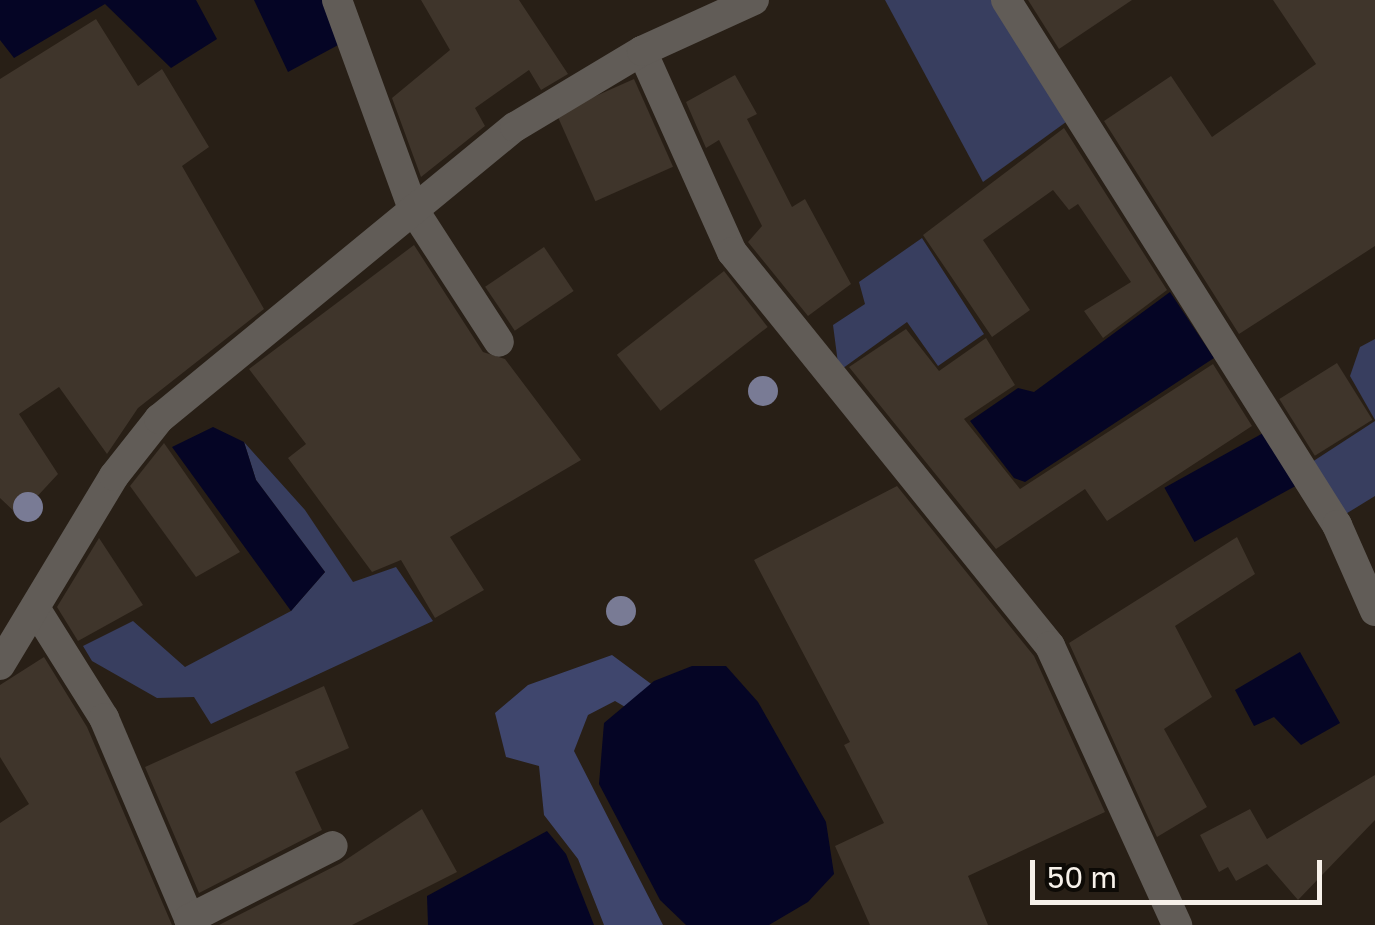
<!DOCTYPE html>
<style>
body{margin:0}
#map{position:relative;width:1375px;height:925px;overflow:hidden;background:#281f16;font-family:"Golos Text",sans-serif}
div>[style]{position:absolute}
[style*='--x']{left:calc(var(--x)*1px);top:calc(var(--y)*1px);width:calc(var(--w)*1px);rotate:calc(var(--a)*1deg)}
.green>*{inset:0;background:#383e5f}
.forest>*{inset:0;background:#3f466d}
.water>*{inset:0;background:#050525;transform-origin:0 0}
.building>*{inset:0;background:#3f352b;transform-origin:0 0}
.street>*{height:30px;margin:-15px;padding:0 15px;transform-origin:15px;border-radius:15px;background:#615c57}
.trees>*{width:30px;height:30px;margin:-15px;border-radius:50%;background:#797b95}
span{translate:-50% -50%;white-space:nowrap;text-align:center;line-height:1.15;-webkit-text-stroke:10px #0d0a06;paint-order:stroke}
.scale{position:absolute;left:1030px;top:860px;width:292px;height:45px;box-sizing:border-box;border:5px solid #f7f1ea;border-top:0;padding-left:12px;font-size:30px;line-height:35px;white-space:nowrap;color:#f7f1ea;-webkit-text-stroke:8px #0d0a06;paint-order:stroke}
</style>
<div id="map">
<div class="green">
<div style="clip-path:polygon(885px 0,997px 0,1066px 122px,983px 182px)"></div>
<div style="clip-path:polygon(922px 238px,984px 334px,938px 366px,907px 322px,839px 371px,833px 325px,865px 304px,859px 282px)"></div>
<div style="clip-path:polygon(1375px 339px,1375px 420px,1350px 376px,1360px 347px)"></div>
<div style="clip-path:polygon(1375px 421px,1375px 496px,1344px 515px,1312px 462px)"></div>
<div style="clip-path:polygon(244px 442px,305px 510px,353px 582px,396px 567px,433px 621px,211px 724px,194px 697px,157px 698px,92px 661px,83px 646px,133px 621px,185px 667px,291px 611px,325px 572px,256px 480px)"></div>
</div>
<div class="forest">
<div style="clip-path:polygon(612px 655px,658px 689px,632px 711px,615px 701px,588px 715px,574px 751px,663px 925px,604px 925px,578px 859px,544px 815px,539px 766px,506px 757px,495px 713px,528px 685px)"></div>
</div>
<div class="water">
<div style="clip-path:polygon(0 0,196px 0,217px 39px,171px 68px,105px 4px,14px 58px,0 40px)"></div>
<div style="clip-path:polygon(254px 0,324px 0,340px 44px,288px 72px)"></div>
<div style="clip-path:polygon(1170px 292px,1214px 358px,1025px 482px,1014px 478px,970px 421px,1018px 388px,1034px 392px)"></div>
<div style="clip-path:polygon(213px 427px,244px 442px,256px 480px,325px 572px,291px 611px,172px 447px)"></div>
<div style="left:1265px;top:432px;width:62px;height:115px;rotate:61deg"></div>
<div style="clip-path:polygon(1300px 652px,1340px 723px,1301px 745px,1274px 717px,1254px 726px,1235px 690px)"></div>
<div style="clip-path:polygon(692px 666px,726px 666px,758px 702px,826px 822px,834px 874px,808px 902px,769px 925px,686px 925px,660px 900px,599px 784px,604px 723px,654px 681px)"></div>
<div style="clip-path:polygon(547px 831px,566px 854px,594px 925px,428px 925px,427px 896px)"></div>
</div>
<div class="building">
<div style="clip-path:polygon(421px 0,519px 0,568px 74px,541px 90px,529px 70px,475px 108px,485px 126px,421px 177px,392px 98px,450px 50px)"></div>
<div style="clip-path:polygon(1028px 0,1132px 0,1059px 49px)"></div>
<div style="clip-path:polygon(1273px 0,1375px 0,1375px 246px,1239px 334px,1104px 121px,1171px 76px,1212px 137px,1316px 64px)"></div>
<div style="clip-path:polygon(96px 19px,138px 86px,162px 69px,209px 147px,182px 166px,264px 309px,138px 408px,107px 454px,59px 387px,19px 414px,58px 474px,19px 516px,0 498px,0 79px)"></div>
<div style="clip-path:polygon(735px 75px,757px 114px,747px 119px,792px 207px,805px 199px,851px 284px,808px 316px,748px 242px,762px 226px,719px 140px,706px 148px,686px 102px)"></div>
<div style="left:634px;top:79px;width:96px;height:85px;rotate:66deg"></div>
<div style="clip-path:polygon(1064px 128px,1167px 290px,1103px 338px,1084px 311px,1131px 282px,1078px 204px,1069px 210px,1053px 190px,983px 240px,1030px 310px,992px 337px,923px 235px)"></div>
<div style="clip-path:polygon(414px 245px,483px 352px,505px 359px,581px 460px,450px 537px,484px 590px,435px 618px,401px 560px,372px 572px,288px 458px,306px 444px,249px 369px)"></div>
<div style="left:544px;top:247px;width:53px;height:71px;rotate:56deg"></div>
<div style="left:724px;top:271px;width:71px;height:136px;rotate:52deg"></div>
<div style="clip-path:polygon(906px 329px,939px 371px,986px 338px,1015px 385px,964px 419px,1020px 489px,1213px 364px,1252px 426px,1107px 521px,1085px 489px,996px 549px,849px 367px)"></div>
<div style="left:1337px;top:363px;width:67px;height:68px;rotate:58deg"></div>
<div style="clip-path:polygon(164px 443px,240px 552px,196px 577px,130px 486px)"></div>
<div style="clip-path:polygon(897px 486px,1034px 656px,1105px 812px,968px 876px,988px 925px,870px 925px,835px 846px,884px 823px,844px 745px,850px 742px,754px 560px)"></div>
<div style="clip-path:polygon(1237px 537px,1255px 574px,1175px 626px,1212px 697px,1164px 729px,1207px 807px,1157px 837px,1069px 643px)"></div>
<div style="clip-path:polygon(99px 538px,143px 605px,78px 641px,57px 607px)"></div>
<div style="clip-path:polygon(44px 657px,87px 727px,172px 925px,0 925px,0 823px,29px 804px,0 757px,0 685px)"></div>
<div style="clip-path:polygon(324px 686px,349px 748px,295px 772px,322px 830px,199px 893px,145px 767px)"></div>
<div style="clip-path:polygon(1375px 775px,1375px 820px,1298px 900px,1267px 864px,1236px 881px,1228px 867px,1219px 872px,1200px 835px,1250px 809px,1267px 839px)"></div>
<div style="clip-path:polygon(422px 809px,457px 872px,352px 925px,219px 925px,341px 863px)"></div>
</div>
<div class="street">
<div style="--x:337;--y:0;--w:222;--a:70"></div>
<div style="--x:413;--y:209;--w:158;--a:57.1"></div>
<div style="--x:1006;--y:0;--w:621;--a:57.77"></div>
<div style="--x:1337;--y:525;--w:94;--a:66.2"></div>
<div style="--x:642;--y:51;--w:220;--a:65.9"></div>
<div style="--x:732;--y:252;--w:506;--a:51.09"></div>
<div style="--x:1050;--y:646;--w:307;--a:65.5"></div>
<div style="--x:35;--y:608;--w:130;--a:57.9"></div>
<div style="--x:104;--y:718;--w:225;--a:67"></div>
<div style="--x:0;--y:665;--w:221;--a:-58.9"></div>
<div style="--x:114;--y:476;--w:73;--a:-51.7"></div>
<div style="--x:159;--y:419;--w:460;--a:-39.4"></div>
<div style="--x:515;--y:127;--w:148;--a:-30.9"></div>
<div style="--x:642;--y:51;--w:123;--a:-24.5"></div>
<div style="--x:189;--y:919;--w:161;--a:-26.9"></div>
</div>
<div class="trees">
<div style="left:763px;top:391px"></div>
<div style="left:28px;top:507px"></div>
<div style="left:621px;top:611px"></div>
</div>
<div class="scale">50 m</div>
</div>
